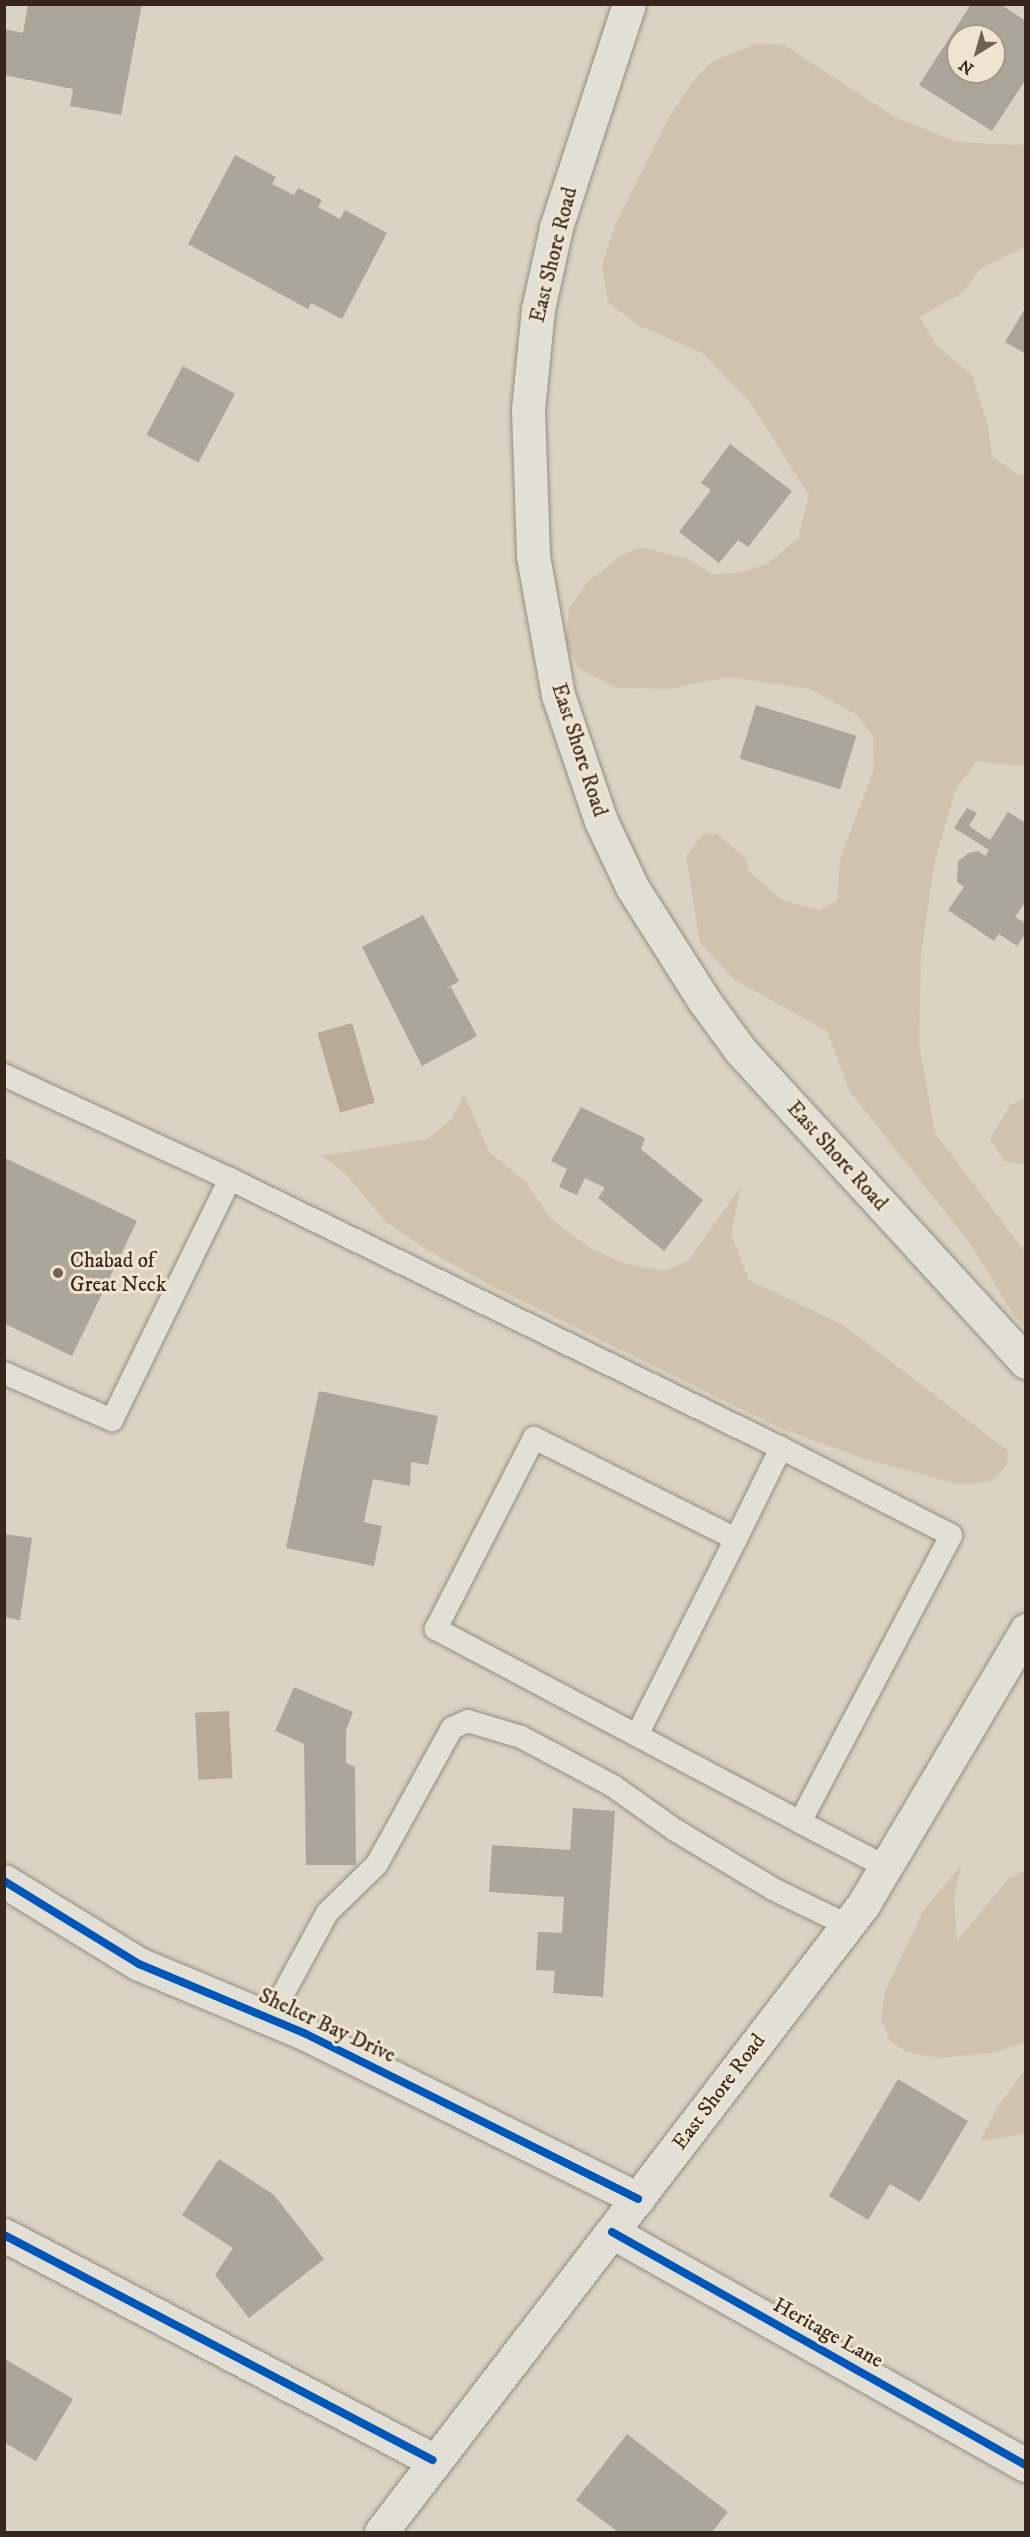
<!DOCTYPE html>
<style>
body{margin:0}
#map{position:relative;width:1030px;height:2537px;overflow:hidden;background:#dad2c2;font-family:"IM FELL DW Pica",serif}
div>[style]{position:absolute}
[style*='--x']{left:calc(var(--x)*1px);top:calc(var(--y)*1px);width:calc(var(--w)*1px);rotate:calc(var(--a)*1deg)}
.green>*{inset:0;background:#d0c3ae}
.water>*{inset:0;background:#b8ab95;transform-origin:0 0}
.building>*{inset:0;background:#aca59a;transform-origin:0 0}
.roads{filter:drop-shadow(0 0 2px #938c82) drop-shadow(0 0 2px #938c82)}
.service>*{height:22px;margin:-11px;padding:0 11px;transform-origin:11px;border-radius:11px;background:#e2dfd6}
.minor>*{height:33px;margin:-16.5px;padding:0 16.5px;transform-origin:16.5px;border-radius:16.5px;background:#e2dfd6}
.secondary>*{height:33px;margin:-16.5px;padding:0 16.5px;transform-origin:16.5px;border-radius:16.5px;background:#e2dfd6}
.cycleway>*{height:8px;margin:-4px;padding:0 4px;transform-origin:4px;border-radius:4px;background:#0057b8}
.dots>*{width:16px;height:16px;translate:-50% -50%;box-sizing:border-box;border:3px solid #eee4d0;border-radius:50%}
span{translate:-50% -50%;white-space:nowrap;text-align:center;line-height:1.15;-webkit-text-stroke:6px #eee4d0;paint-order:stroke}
.street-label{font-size:21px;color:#38261c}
.poi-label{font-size:21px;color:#38261c}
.left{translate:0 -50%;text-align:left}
.frame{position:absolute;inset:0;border:6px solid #38261c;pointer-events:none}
.north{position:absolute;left:946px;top:24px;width:60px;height:60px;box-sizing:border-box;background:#eee4d0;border:2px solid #a59888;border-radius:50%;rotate:217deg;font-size:16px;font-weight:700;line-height:24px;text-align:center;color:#38261c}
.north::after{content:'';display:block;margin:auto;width:21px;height:27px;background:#716256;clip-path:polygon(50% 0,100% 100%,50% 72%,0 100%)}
</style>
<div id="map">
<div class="green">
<div style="clip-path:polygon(758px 43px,784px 45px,895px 117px,957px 142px,1025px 145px,1025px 247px,981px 268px,962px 293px,919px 317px,937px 346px,972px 375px,988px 426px,992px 456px,1018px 475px,1025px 475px,1025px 764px,1017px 766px,977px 761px,956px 789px,935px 860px,921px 954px,919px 1044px,935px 1133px,1025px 1252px,1025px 1326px,1013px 1314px,970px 1243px,850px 1092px,827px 1031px,735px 980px,700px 943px,686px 856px,704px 833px,717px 834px,745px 858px,749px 871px,782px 900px,820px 910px,837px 900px,840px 859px,874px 769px,873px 736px,857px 715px,810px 689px,728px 677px,668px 689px,617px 688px,578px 668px,566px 642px,569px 608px,588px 582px,619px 557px,640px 547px,686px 558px,713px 574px,740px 573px,768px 563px,798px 538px,809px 495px,749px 401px,702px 353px,638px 325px,608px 302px,602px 265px,615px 225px,669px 117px,694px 80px,711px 62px)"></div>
<div style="clip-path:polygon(464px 1094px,489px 1152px,526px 1182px,551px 1219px,590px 1248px,623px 1263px,664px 1271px,688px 1261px,741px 1186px,731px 1234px,749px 1280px,843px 1325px,1008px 1451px,1007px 1465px,992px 1481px,962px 1485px,867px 1460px,778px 1427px,493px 1287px,421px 1246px,385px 1221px,345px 1173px,322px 1156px,427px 1139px,451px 1120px)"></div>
<div style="clip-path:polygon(1025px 1098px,1025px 1165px,1004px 1161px,990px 1139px,1010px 1105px)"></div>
<div style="clip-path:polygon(961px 1866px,954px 1897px,957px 1941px,1008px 1879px,1025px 1870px,1025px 2042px,993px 2053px,938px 2058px,907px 2052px,890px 2041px,881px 2019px,885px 1991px,924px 1909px)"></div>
<div style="clip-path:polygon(1025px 2069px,1025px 2134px,980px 2141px,997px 2108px)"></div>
</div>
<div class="water">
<div style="left:352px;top:1023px;width:83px;height:36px;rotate:74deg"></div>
<div style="left:229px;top:1711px;width:67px;height:34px;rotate:87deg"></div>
</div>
<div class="building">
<div style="clip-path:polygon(28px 4px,142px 4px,121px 115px,70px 106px,73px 89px,4px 75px,4px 29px,23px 33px)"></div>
<div style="clip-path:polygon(evenodd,971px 4px,1000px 4px,1026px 21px,1026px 79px,992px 131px,919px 85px,971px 4px,958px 36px,994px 36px,994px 72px,958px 72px,958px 36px)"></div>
<div style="clip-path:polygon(235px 155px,276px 177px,272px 184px,294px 195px,298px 188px,322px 200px,318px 207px,340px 219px,345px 210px,387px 233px,342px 319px,311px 303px,308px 309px,188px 244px)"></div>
<div style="clip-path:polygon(1026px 307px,1026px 354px,1005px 342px)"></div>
<div style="left:183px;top:366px;width:59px;height:78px;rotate:28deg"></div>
<div style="clip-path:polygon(730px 444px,792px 491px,748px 547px,738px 540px,719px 563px,679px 532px,711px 490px,701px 483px)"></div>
<div style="left:756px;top:705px;width:105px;height:56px;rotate:17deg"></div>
<div style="clip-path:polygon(967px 808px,977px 813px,969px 826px,990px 840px,1008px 812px,1026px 823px,1026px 901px,1015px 917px,1026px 923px,1026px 933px,1017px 946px,999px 934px,994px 941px,948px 910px,964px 887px,957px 882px,958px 861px,969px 853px,978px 851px,985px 856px,989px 850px,954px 828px)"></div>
<div style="clip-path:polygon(423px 915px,459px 981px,444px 990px,451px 987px,477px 1036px,422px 1066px,362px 947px)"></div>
<div style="clip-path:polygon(581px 1107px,645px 1138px,641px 1149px,703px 1200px,664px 1251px,598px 1198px,605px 1188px,585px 1178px,577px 1195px,559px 1187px,567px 1169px,551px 1161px)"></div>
<div style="clip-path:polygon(5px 1158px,137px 1221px,72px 1356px,5px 1324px)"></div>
<div style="clip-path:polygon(319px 1391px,438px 1416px,428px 1465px,411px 1462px,410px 1486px,373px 1479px,364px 1522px,382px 1526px,374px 1566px,286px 1548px)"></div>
<div style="clip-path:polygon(4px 1534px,32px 1538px,20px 1620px,4px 1617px)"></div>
<div style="clip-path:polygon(294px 1687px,353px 1712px,346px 1731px,346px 1763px,355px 1767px,356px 1865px,306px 1865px,304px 1744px,275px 1731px)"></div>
<div style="clip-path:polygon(573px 1808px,615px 1811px,603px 1997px,553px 1993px,555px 1971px,536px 1970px,538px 1932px,562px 1933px,564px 1897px,489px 1892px,492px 1845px,570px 1850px)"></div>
<div style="clip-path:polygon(898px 2079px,968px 2121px,920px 2202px,890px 2184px,868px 2220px,829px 2196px)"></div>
<div style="clip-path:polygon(219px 2159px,274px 2195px,324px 2259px,249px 2318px,215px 2275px,233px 2248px,182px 2215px)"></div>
<div style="clip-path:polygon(5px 2359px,73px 2399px,36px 2461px,5px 2443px)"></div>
<div style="clip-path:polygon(627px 2434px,728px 2512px,712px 2532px,618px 2532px,576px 2500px)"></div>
</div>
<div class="roads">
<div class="service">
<div style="--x:4;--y:1075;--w:249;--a:24.7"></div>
<div style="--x:230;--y:1179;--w:613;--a:26.02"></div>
<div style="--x:4;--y:1373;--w:118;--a:23.5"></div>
<div style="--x:112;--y:1420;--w:268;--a:-63.9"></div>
<div style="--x:637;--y:1735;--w:220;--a:-63.2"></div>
<div style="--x:800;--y:1822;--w:324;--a:-62.2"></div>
<div style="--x:951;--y:1535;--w:191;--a:-152.9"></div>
<div style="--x:781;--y:1448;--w:102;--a:116.3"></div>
<div style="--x:736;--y:1539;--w:226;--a:-153.4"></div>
<div style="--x:534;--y:1438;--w:215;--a:117.2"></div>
<div style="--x:436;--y:1629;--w:412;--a:27.9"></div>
<div style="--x:800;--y:1822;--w:97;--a:27.6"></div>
<div style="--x:270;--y:2018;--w:119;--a:-61.5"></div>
<div style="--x:327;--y:1913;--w:70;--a:-44.4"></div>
<div style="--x:377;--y:1864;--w:155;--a:-61.1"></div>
<div style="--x:452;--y:1728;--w:17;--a:-24"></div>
<div style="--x:468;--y:1721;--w:55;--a:16.8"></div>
<div style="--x:521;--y:1737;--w:104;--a:28"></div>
<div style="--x:613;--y:1786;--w:76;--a:35.4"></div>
<div style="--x:675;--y:1830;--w:114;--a:31"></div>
<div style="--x:773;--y:1889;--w:82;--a:25.9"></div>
</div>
<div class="minor">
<div style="--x:4;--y:1881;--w:158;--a:31.6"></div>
<div style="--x:139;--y:1964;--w:179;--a:22.7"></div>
<div style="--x:304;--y:2033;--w:373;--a:26.4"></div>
<div style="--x:612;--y:2232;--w:475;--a:29.4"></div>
<div style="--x:4;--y:2235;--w:484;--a:27.7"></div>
</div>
<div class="secondary">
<div style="--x:629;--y:4;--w:236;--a:108.1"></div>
<div style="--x:556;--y:228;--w:83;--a:102.5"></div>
<div style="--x:538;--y:309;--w:101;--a:95.7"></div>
<div style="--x:528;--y:410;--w:146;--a:88"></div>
<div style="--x:533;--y:556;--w:141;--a:79.8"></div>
<div style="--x:558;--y:695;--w:133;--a:71.2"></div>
<div style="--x:601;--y:821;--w:73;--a:64.8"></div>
<div style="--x:632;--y:887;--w:136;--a:57.6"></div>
<div style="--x:705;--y:1002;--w:61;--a:53.7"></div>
<div style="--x:741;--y:1051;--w:422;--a:47.5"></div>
<div style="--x:381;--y:2532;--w:791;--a:-52.45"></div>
<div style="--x:863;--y:1905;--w:320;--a:-59.3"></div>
</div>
</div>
<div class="cycleway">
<div style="--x:4;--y:1881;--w:158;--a:31.6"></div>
<div style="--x:139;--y:1964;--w:179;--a:22.7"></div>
<div style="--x:304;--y:2033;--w:373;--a:26.4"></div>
<div style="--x:612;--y:2232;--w:475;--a:29.4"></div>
<div style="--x:4;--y:2235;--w:484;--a:27.7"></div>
</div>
<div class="dots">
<div style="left:58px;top:1273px;background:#716256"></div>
</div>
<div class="street-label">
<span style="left:554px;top:255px;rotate:-76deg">East Shore Road</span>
<span style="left:579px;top:750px;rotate:72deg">East Shore Road</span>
<span style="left:837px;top:1156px;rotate:48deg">East Shore Road</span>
<span style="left:327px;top:2026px;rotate:25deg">Shelter Bay Drive</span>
<span style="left:719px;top:2092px;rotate:-53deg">East Shore Road</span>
<span style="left:828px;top:2333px;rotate:29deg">Heritage Lane</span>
</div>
<div class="poi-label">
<span class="left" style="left:70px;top:1273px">Chabad of<br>Great Neck</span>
</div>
<div class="frame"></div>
<div class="north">N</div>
</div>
